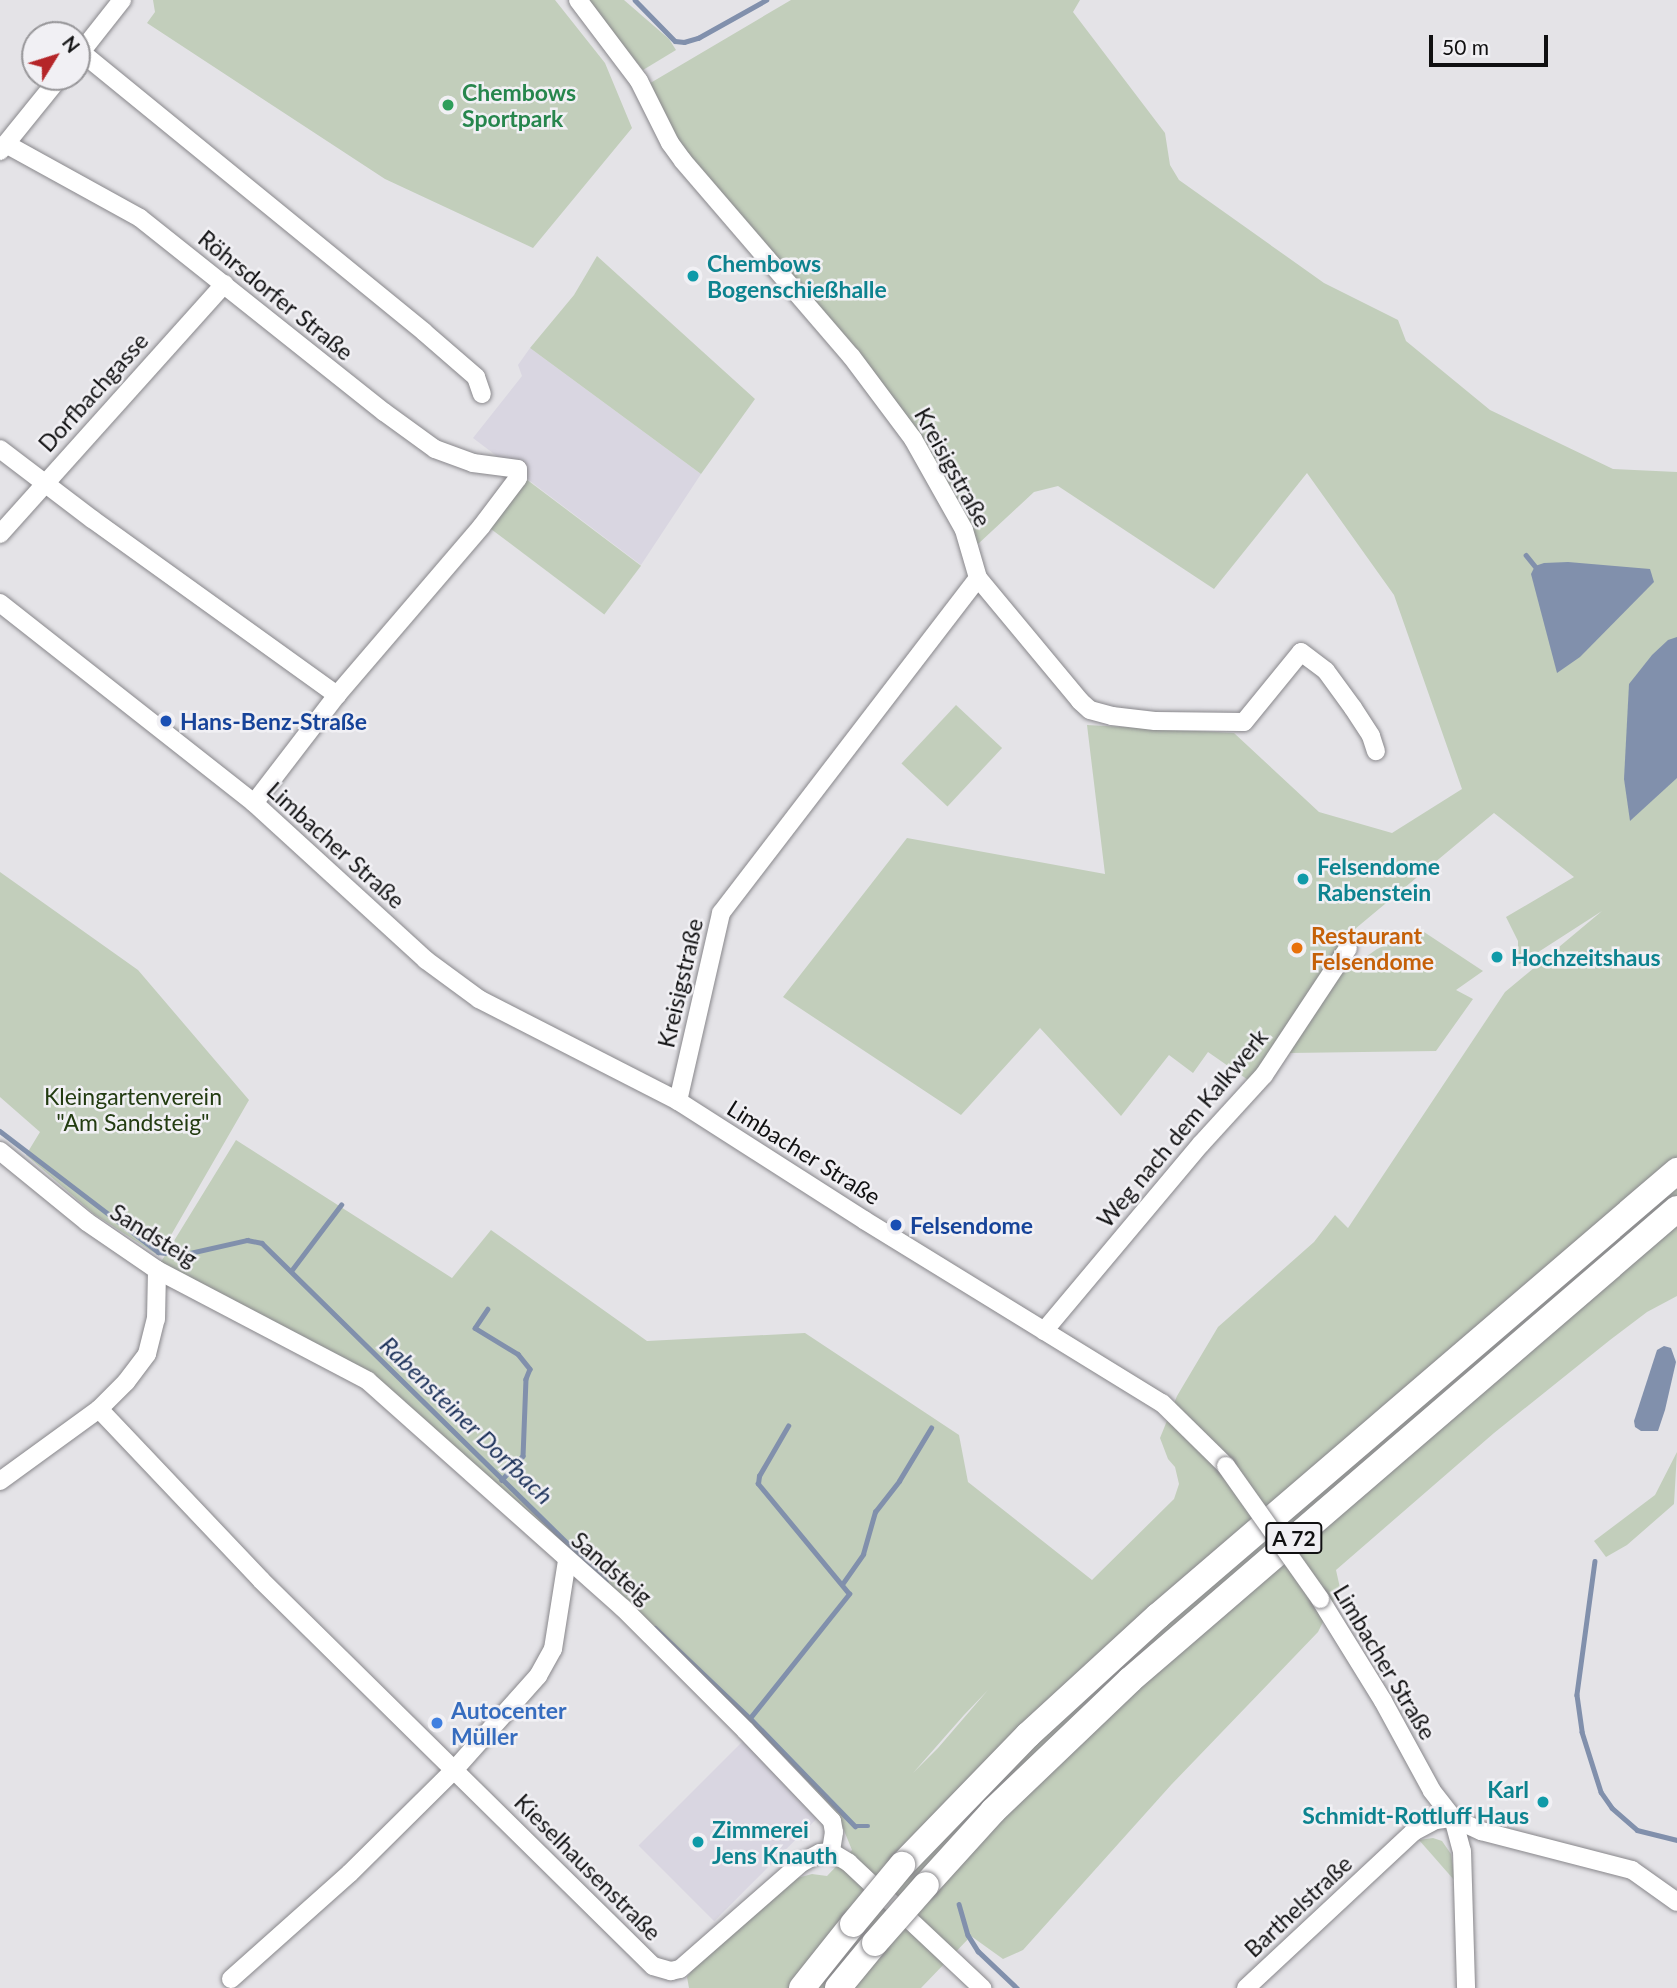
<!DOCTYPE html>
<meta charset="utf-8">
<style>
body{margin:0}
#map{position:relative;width:1677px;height:1988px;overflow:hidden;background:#e4e3e7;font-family:Lato,sans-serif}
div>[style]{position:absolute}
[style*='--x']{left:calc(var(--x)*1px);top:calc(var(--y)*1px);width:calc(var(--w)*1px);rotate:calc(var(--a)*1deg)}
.built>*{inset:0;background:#d9d6e1;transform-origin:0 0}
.green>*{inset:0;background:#c2cebb;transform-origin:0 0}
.water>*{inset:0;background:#8190ac}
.stream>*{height:4.5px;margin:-2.25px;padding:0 2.25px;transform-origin:2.25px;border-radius:2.25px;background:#8190ac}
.roads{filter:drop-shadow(0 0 2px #88878b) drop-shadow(0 0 2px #88878b)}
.minor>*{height:18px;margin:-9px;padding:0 9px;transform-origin:9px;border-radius:9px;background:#fff}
.highway>*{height:26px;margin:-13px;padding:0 13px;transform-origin:13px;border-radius:13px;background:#fff}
.bridges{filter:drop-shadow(0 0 2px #88878b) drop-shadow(0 0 2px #88878b)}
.minor-bridge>*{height:18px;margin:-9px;padding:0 9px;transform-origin:9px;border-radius:9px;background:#fff}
.highway-bridge>*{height:26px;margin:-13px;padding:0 13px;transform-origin:13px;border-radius:13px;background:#fff}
.dots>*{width:19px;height:19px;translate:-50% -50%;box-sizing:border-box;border:4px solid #f1f0f4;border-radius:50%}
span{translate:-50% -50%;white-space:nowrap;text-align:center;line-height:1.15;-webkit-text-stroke:5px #f1f0f4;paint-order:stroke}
.shield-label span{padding:2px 5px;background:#f1f0f4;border:2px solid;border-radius:5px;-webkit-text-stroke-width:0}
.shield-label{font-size:21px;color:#101011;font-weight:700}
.leisure-label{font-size:23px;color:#27864d;font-weight:700}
.left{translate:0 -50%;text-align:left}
.culture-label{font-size:23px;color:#0d838f;font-weight:700}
.right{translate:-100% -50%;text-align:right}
.street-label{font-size:23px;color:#101011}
.transit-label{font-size:23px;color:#164399;font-weight:700}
.food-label{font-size:23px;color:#c56008;font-weight:700}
.park-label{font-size:23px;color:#233c11}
.shop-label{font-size:23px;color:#366cbe;font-weight:700}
.water-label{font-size:24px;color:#20355d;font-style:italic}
.north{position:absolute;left:21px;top:21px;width:70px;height:70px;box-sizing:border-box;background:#f1f0f4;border:2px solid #979699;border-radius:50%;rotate:52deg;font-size:19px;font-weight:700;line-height:28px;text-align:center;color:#101011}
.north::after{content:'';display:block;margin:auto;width:24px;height:32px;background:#b52528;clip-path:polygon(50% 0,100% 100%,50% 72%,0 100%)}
.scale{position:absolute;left:1429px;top:35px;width:119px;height:32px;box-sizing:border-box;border:4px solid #101011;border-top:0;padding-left:9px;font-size:21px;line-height:24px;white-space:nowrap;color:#101011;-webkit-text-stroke:5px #f1f0f4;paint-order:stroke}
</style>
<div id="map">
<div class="built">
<div style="clip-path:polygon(530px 348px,701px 474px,641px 565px,473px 438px,522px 376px,518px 365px)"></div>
<div style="left:746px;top:1738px;width:107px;height:152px;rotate:45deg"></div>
</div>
<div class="green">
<div style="clip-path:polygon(153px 0,555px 0,605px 63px,632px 128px,533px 248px,385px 179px,147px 23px,155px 12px)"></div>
<div style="clip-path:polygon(587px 0,624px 0,669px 39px,676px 50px,643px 70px)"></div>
<div style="clip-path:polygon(evenodd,791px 0,1080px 0,1073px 12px,1165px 133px,1170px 165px,1179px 180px,1324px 283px,1398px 320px,1406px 341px,1490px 410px,1613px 469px,1677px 472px,1677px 1296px,1647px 1312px,1610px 1340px,1494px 1433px,1336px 1570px,1340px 1588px,1318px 1632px,1171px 1785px,1023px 1950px,1003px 1959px,971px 1936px,921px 1988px,689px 1988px,687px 1977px,695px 1967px,794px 1879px,812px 1874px,827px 1876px,852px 1850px,838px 1816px,750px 1718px,365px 1374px,161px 1262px,236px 1140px,452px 1278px,491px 1230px,647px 1341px,805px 1333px,959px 1435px,968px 1482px,1092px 1580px,1174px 1499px,1179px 1484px,1175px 1467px,1168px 1459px,1160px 1438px,1177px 1396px,1218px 1327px,1314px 1242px,1335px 1215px,1348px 1228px,1505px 992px,1602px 911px,1518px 965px,1518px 941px,1506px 917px,1574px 877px,1494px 813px,1349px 934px,1251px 1082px,1208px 1052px,1193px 1073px,1169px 1055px,1121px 1116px,1040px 1028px,961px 1115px,783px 997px,907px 838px,1105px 874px,1087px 725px,1234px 733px,1319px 812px,1392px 833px,1462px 789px,1394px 595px,1307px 473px,1214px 589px,1058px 486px,1034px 492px,978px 544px,919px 437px,685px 159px,647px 85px,791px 0,988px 1690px,938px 1748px,913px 1773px,964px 1715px,988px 1690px)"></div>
<div style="clip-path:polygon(597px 256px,755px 399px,701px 474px,530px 348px,574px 295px)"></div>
<div style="left:526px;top:479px;width:144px;height:61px;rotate:37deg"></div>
<div style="left:956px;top:705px;width:63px;height:80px;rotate:43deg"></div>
<div style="clip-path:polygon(0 872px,138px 970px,249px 1100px,159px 1256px,94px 1214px,26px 1155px,40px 1132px,0 1097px)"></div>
<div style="clip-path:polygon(1421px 930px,1483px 971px,1456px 990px,1473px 999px,1436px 1051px,1289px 1053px,1332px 981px,1377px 949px)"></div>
<div style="clip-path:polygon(1677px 1452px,1674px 1504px,1627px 1545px,1606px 1557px,1594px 1541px,1655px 1495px)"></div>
<div style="clip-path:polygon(1433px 1838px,1442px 1841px,1451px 1854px,1455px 1881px,1419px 1840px)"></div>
</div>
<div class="water">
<div style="clip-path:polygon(1568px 562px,1650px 569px,1654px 582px,1580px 657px,1557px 673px,1531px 574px,1535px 566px,1544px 563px)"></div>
<div style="clip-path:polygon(1677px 637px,1677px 778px,1630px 821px,1624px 779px,1629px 684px,1652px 655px,1668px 640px)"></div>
<div style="clip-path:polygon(1664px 1346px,1671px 1348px,1676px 1362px,1665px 1410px,1658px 1431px,1641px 1431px,1635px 1427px,1634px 1421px,1657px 1350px)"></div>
</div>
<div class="stream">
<div style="--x:635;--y:0;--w:57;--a:45.7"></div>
<div style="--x:675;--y:41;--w:9;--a:6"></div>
<div style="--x:684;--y:42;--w:15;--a:-16"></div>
<div style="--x:698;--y:38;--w:78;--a:-29.2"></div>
<div style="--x:1526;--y:555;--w:14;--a:51"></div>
<div style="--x:0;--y:1131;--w:199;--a:37.4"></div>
<div style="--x:158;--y:1252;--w:23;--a:7"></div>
<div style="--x:181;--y:1255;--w:68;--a:-12.8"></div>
<div style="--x:247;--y:1240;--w:15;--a:11"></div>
<div style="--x:262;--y:1243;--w:482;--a:44.5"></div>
<div style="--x:291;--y:1271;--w:83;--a:-52.9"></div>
<div style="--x:488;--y:1309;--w:23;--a:124"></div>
<div style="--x:475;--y:1328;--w:50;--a:31.2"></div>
<div style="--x:518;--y:1354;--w:19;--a:51"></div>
<div style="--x:530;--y:1369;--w:11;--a:112"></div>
<div style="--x:526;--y:1379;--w:77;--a:92.2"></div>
<div style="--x:523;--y:1456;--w:32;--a:131"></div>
<div style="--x:1595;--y:1561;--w:135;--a:97.7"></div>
<div style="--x:1577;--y:1695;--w:37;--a:82"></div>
<div style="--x:1582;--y:1732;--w:63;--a:72.4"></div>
<div style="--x:1601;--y:1792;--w:19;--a:55"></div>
<div style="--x:1612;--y:1808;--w:33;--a:41"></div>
<div style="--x:1637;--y:1830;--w:41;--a:14"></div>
<div style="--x:843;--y:1583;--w:35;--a:-55"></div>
<div style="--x:863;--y:1554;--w:44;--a:-74.1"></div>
<div style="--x:875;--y:1512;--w:39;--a:-52"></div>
<div style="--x:899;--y:1481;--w:62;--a:-58.9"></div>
<div style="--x:655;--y:1628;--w:131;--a:43.5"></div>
<div style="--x:750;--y:1718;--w:151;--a:45.8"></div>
<div style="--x:855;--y:1826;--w:13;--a:0"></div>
<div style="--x:750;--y:1718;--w:159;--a:-51.4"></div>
<div style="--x:849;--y:1594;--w:143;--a:-129.6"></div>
<div style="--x:758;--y:1484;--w:8;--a:-83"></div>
<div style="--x:759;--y:1476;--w:58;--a:-59.9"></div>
<div style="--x:959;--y:1904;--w:32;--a:74"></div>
<div style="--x:968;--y:1935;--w:19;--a:58"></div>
<div style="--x:978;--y:1951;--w:54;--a:43.5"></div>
</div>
<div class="roads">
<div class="minor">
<div style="--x:578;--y:0;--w:101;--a:53"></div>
<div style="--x:639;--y:81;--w:69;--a:63.4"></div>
<div style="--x:670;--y:143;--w:22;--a:54"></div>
<div style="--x:683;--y:161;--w:257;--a:49.3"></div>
<div style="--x:851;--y:356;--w:104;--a:53.2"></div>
<div style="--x:913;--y:439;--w:104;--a:60.7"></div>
<div style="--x:964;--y:530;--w:50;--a:73.7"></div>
<div style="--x:978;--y:578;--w:160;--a:50.3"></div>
<div style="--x:1080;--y:701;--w:13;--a:42"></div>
<div style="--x:1090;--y:710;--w:23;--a:15"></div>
<div style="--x:1112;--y:716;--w:43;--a:6.6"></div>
<div style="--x:1155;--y:721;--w:89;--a:0.6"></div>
<div style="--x:1244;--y:722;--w:90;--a:-50.8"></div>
<div style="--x:1301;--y:652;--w:31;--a:37"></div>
<div style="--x:1326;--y:671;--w:46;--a:53.9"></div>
<div style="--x:1353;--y:708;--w:33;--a:57"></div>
<div style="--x:1371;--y:736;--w:16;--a:72"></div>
<div style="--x:81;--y:52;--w:443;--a:39.2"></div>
<div style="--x:424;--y:332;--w:69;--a:40.9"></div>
<div style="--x:476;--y:377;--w:18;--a:71"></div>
<div style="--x:77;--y:57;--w:73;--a:-51.7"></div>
<div style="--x:6;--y:144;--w:153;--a:28.9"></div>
<div style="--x:140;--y:218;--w:312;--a:38.5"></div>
<div style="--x:384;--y:412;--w:63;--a:36"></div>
<div style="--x:435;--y:449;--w:40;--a:20.2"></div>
<div style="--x:473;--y:463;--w:45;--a:7.6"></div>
<div style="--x:518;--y:469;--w:9;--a:90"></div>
<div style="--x:518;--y:478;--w:61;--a:127.1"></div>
<div style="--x:481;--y:527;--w:221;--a:130.6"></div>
<div style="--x:337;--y:695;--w:136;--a:127.5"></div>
<div style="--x:0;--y:151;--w:95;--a:-51"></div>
<div style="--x:0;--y:449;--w:116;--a:37.3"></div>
<div style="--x:92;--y:519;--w:302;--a:35.7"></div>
<div style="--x:0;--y:534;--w:336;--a:-48.1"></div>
<div style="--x:0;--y:603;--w:323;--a:38.2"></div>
<div style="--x:254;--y:803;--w:233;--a:42.4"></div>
<div style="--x:426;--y:960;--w:66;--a:36.3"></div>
<div style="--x:479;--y:999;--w:224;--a:27.1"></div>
<div style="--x:678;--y:1101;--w:221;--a:32.6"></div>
<div style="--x:864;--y:1220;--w:350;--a:31.6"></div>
<div style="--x:1162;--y:1403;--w:90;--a:44.5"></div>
<div style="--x:678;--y:1101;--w:193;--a:-77.1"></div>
<div style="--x:721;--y:913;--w:422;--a:-52.5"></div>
<div style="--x:0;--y:1151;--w:112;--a:39.2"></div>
<div style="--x:87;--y:1222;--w:85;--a:34.4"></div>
<div style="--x:157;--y:1270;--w:238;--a:27.7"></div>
<div style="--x:368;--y:1381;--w:341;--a:41.7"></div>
<div style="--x:623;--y:1608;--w:173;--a:45"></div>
<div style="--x:745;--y:1730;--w:126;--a:46.3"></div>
<div style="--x:832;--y:1821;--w:11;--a:80"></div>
<div style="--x:834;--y:1832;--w:20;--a:99"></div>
<div style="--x:1044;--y:1331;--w:244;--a:-50"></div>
<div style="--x:1201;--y:1144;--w:93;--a:-47.6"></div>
<div style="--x:1264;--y:1075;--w:152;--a:-56.5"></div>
<div style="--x:99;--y:1409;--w:38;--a:-45"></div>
<div style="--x:126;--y:1382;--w:35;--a:-53"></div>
<div style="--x:147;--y:1354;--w:36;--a:-76"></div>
<div style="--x:156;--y:1319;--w:49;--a:-88.8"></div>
<div style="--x:0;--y:1481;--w:122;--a:-36"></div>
<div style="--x:99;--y:1409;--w:236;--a:46.5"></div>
<div style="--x:261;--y:1580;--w:550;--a:44.56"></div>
<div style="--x:653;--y:1966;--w:19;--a:16"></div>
<div style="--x:671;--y:1971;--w:9;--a:-13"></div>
<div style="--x:680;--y:1969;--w:161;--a:-41.2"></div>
<div style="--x:801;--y:1863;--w:21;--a:-28"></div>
<div style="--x:820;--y:1853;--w:11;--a:-5"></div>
<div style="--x:831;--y:1852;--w:21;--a:31"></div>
<div style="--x:849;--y:1863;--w:183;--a:43.2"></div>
<div style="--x:1320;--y:1599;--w:120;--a:58.3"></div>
<div style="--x:1383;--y:1701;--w:102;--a:61.4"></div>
<div style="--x:1432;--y:1791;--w:34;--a:52"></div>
<div style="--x:1453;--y:1818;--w:31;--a:25"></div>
<div style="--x:1481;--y:1831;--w:156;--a:14.5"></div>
<div style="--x:1632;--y:1870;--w:55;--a:35.4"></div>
<div style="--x:1453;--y:1818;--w:34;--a:75"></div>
<div style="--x:1462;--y:1851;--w:137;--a:88.3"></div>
<div style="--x:231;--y:1979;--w:159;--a:-41.7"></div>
<div style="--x:350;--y:1873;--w:148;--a:-44.7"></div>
<div style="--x:455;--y:1769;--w:125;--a:-48.3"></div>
<div style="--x:538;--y:1676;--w:31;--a:-61"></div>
<div style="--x:553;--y:1649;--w:89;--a:-81"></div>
<div style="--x:1246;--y:1988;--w:229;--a:-43"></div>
<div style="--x:1413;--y:1832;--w:26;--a:-28"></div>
<div style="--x:1436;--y:1820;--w:17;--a:-7"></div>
</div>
<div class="highway">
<div style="--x:902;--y:1865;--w:181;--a:-45.9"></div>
<div style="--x:1028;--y:1735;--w:176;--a:-42.5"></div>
<div style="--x:1158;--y:1616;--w:684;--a:-40.61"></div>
<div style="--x:926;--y:1885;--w:100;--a:-47.8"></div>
<div style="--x:993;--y:1811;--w:190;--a:-43.7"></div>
<div style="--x:1130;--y:1680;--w:722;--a:-40.73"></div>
<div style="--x:802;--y:1988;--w:82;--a:-51.4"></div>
<div style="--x:838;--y:1988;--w:58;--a:-50.6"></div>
</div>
</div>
<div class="bridges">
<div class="minor-bridge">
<div style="--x:1226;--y:1466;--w:163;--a:54.7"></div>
</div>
<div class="highway-bridge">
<div style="--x:853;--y:1924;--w:77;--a:-50.3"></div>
<div style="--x:875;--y:1943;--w:77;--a:-48.7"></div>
</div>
</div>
<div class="dots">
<div style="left:448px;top:105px;background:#2e9e5b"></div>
<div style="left:693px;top:276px;background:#0f9aa8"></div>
<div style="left:166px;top:721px;background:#1a4fb4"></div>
<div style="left:1303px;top:879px;background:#0f9aa8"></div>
<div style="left:1297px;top:948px;background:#e8710a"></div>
<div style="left:1497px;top:957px;background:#0f9aa8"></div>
<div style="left:896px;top:1225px;background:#1a4fb4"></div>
<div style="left:437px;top:1723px;background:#3f7fe0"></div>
<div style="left:1543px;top:1802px;background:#0f9aa8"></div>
<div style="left:698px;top:1842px;background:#0f9aa8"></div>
</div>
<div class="shield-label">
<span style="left:1294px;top:1538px">A 72</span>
</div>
<div class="leisure-label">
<span class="left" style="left:462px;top:105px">Chembows<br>Sportpark</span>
</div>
<div class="culture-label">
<span class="left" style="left:707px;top:276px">Chembows<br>Bogenschießhalle</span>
<span class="left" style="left:1317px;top:879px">Felsendome<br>Rabenstein</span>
<span class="left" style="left:1511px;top:957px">Hochzeitshaus</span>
<span class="right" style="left:1529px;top:1802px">Karl<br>Schmidt-Rottluff Haus</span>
<span class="left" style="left:712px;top:1842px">Zimmerei<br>Jens Knauth</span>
</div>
<div class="street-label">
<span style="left:276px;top:295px;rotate:39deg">Röhrsdorfer Straße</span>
<span style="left:93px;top:392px;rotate:-48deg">Dorfbachgasse</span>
<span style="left:953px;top:467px;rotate:61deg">Kreisigstraße</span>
<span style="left:336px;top:845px;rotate:42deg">Limbacher Straße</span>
<span style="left:680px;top:983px;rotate:-77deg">Kreisigstraße</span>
<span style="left:1182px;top:1128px;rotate:-50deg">Weg nach dem Kalkwerk</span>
<span style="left:804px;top:1152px;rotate:32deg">Limbacher Straße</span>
<span style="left:154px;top:1235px;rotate:32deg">Sandsteig</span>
<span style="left:612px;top:1568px;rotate:41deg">Sandsteig</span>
<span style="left:1385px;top:1662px;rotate:59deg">Limbacher Straße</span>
<span style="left:588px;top:1867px;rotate:45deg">Kieselhausenstraße</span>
<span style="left:1298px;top:1906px;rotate:-43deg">Barthelstraße</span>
</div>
<div class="transit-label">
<span class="left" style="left:180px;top:721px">Hans-Benz-Straße</span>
<span class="left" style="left:910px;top:1225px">Felsendome</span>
</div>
<div class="food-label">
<span class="left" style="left:1311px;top:948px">Restaurant<br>Felsendome</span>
</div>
<div class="park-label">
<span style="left:133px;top:1109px">Kleingartenverein<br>"Am Sandsteig"</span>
</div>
<div class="shop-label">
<span class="left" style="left:451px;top:1723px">Autocenter<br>Müller</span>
</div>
<div class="water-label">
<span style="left:467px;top:1420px;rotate:44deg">Rabensteiner Dorfbach</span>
</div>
<div class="north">N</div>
<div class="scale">50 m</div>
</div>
